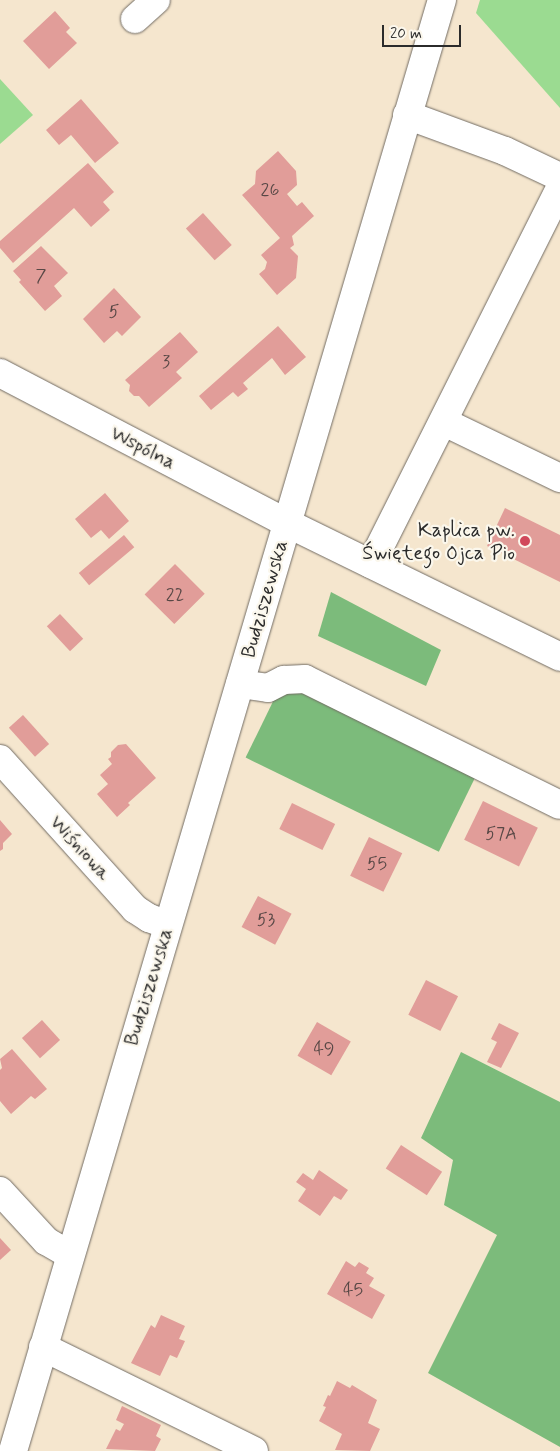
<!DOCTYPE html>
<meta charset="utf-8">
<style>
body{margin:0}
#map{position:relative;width:560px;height:1451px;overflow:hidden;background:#f5e6ce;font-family:Mynerve,sans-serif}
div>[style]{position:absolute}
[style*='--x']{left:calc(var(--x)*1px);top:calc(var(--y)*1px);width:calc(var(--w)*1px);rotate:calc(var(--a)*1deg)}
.green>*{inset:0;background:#9bdb91}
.forest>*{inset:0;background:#7cbb7b;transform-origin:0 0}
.building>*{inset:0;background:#e19d99;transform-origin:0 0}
.roads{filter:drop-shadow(0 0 1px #726c64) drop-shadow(0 0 1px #726c64)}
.minor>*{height:28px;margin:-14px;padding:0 14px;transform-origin:14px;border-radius:14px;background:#fff}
.dots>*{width:14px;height:14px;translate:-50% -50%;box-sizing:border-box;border:2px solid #fbf7ec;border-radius:50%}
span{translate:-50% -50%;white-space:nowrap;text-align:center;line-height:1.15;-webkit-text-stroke:4.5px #fbf7ec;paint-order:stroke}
.number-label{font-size:18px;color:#584846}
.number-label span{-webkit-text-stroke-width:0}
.street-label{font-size:20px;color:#2b2b2b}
.poi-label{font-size:20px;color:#2b2b2b}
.right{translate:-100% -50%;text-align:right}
.scale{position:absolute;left:382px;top:25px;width:79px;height:22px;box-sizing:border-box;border:2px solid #2b2b2b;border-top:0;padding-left:6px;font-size:15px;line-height:18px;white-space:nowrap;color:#2b2b2b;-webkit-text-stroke:4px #fbf7ec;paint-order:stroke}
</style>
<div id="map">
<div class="green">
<div style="clip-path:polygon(480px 0,560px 0,560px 108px,476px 13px)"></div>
<div style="clip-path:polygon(0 79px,33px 115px,0 144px)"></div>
</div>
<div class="forest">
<div style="clip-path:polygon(331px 592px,441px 650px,426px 686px,318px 636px)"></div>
<div style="left:282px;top:683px;width:215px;height:83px;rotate:26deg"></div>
<div style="clip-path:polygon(461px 1052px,560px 1102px,560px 1447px,428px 1373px,497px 1235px,444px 1205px,453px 1160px,421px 1138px)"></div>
</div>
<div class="building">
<div style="clip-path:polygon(55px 11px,70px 28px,66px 32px,77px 43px,49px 69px,23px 41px)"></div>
<div style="clip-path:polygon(81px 99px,119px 143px,95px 163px,71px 135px,59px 145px,46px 130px)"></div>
<div style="clip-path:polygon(278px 151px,296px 171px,297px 185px,287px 194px,297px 206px,302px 202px,314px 216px,292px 236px,294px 245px,290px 248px,298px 256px,296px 278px,277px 295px,259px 274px,265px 269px,267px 262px,261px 255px,280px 238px,242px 195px,255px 184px,256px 171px)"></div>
<div style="clip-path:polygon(88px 163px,114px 192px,103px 202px,110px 210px,91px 227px,74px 208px,13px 263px,0 248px,0 241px)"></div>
<div style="left:203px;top:213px;width:43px;height:23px;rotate:48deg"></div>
<div style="clip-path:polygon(41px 246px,68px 273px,54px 286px,62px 296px,45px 311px,19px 282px,21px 280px,13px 271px)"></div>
<div style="clip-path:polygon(114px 288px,141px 317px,122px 336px,117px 331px,104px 343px,83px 319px)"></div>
<div style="clip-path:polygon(278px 326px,306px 357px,285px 375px,272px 358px,243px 383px,248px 389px,238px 397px,233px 392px,211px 410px,199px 396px)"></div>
<div style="clip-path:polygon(180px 332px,198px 352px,176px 372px,182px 378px,149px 407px,139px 396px,134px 396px,129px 391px,130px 385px,125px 380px)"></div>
<div style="clip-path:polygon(105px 493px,129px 521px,109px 539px,101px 530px,91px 538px,75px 519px)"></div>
<div style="clip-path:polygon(505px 508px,560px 535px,560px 582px,487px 546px)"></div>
<div style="left:124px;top:535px;width:16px;height:59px;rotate:50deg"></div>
<div style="left:175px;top:564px;width:42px;height:43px;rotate:45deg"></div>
<div style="left:60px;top:614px;width:34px;height:18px;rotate:47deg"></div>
<div style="left:23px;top:715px;width:39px;height:19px;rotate:48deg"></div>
<div style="clip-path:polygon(126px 744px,156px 778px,128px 803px,130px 805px,117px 817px,97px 794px,108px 784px,100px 775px,112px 764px,108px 759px,111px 757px,111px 752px,118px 745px)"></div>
<div style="left:483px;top:801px;width:61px;height:43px;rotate:26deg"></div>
<div style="left:292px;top:803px;width:48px;height:29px;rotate:26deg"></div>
<div style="clip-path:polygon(0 820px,12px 834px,3px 843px,3px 849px,0 851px)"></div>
<div style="left:369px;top:837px;width:37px;height:43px;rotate:26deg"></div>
<div style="left:258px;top:896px;width:38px;height:35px;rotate:28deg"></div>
<div style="left:426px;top:980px;width:36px;height:39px;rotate:27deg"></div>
<div style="left:42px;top:1020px;width:27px;height:27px;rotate:48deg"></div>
<div style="left:317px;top:1022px;width:39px;height:39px;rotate:30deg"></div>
<div style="clip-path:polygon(499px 1023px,519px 1033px,501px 1068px,487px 1062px,497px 1042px,491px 1039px)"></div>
<div style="clip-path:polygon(12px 1049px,47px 1089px,35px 1099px,31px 1096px,11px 1114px,0 1101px,0 1070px,2px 1068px,0 1059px)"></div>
<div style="left:401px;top:1145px;width:49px;height:28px;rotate:33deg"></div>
<div style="clip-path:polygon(319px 1170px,348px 1190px,341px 1200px,334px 1196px,320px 1216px,298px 1201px,306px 1189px,296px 1182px,303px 1173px,313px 1180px)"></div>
<div style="clip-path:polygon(0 1238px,11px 1250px,0 1260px)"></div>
<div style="clip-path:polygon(346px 1261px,355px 1267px,359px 1262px,369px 1268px,366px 1273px,374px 1278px,369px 1286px,385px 1295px,372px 1319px,327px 1294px)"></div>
<div style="clip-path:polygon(161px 1315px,185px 1326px,179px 1339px,185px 1341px,177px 1358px,170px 1355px,160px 1376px,131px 1363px,151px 1325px,155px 1328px)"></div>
<div style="clip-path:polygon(337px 1381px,350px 1388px,352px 1385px,377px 1400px,368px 1423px,380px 1429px,370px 1451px,335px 1450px,342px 1434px,319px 1421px,326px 1407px,323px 1406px,328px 1395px,330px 1396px)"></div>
<div style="clip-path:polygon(122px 1406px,161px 1425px,156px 1436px,161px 1439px,155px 1451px,106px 1449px,116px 1429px,120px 1431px,124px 1424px,116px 1420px)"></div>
</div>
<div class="roads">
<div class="minor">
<div style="--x:135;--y:19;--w:28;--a:-42"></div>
<div style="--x:407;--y:115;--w:104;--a:20.2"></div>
<div style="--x:505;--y:151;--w:61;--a:25.3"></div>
<div style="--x:0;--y:373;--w:324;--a:27.6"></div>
<div style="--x:287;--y:523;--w:304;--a:26.1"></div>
<div style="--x:444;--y:422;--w:129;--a:25.8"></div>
<div style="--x:371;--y:564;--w:420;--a:-63.3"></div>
<div style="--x:240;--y:684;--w:28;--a:8"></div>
<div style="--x:268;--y:688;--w:18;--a:-27"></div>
<div style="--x:284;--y:680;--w:21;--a:-3"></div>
<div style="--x:305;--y:679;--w:284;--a:26.3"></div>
<div style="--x:0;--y:759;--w:202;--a:48"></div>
<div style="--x:135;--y:909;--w:17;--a:33"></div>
<div style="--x:149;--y:918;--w:20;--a:20"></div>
<div style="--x:0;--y:1191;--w:68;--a:47.4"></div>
<div style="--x:46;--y:1241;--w:28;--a:30"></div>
<div style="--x:43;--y:1347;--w:235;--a:26.2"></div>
<div style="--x:13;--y:1451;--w:1513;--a:-73.53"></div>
</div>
</div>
<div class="dots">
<div style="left:525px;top:541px;background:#d1495b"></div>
</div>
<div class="number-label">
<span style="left:270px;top:190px">26</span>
<span style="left:41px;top:276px">7</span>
<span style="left:114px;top:312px">5</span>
<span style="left:166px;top:362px">3</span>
<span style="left:175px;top:595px">22</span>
<span style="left:501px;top:834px">57A</span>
<span style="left:377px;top:864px">55</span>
<span style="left:266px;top:920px">53</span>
<span style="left:324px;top:1049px">49</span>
<span style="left:353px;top:1290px">45</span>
</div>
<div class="street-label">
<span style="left:143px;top:448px;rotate:28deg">Wspólna</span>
<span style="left:265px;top:599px;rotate:-74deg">Budziszewska</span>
<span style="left:80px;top:848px;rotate:48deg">Wiśniowa</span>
<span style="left:149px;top:987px;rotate:-73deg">Budziszewska</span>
</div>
<div class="poi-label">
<span class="right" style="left:515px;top:542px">Kaplica pw.<br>Świętego Ojca Pio</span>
</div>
<div class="scale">20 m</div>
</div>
